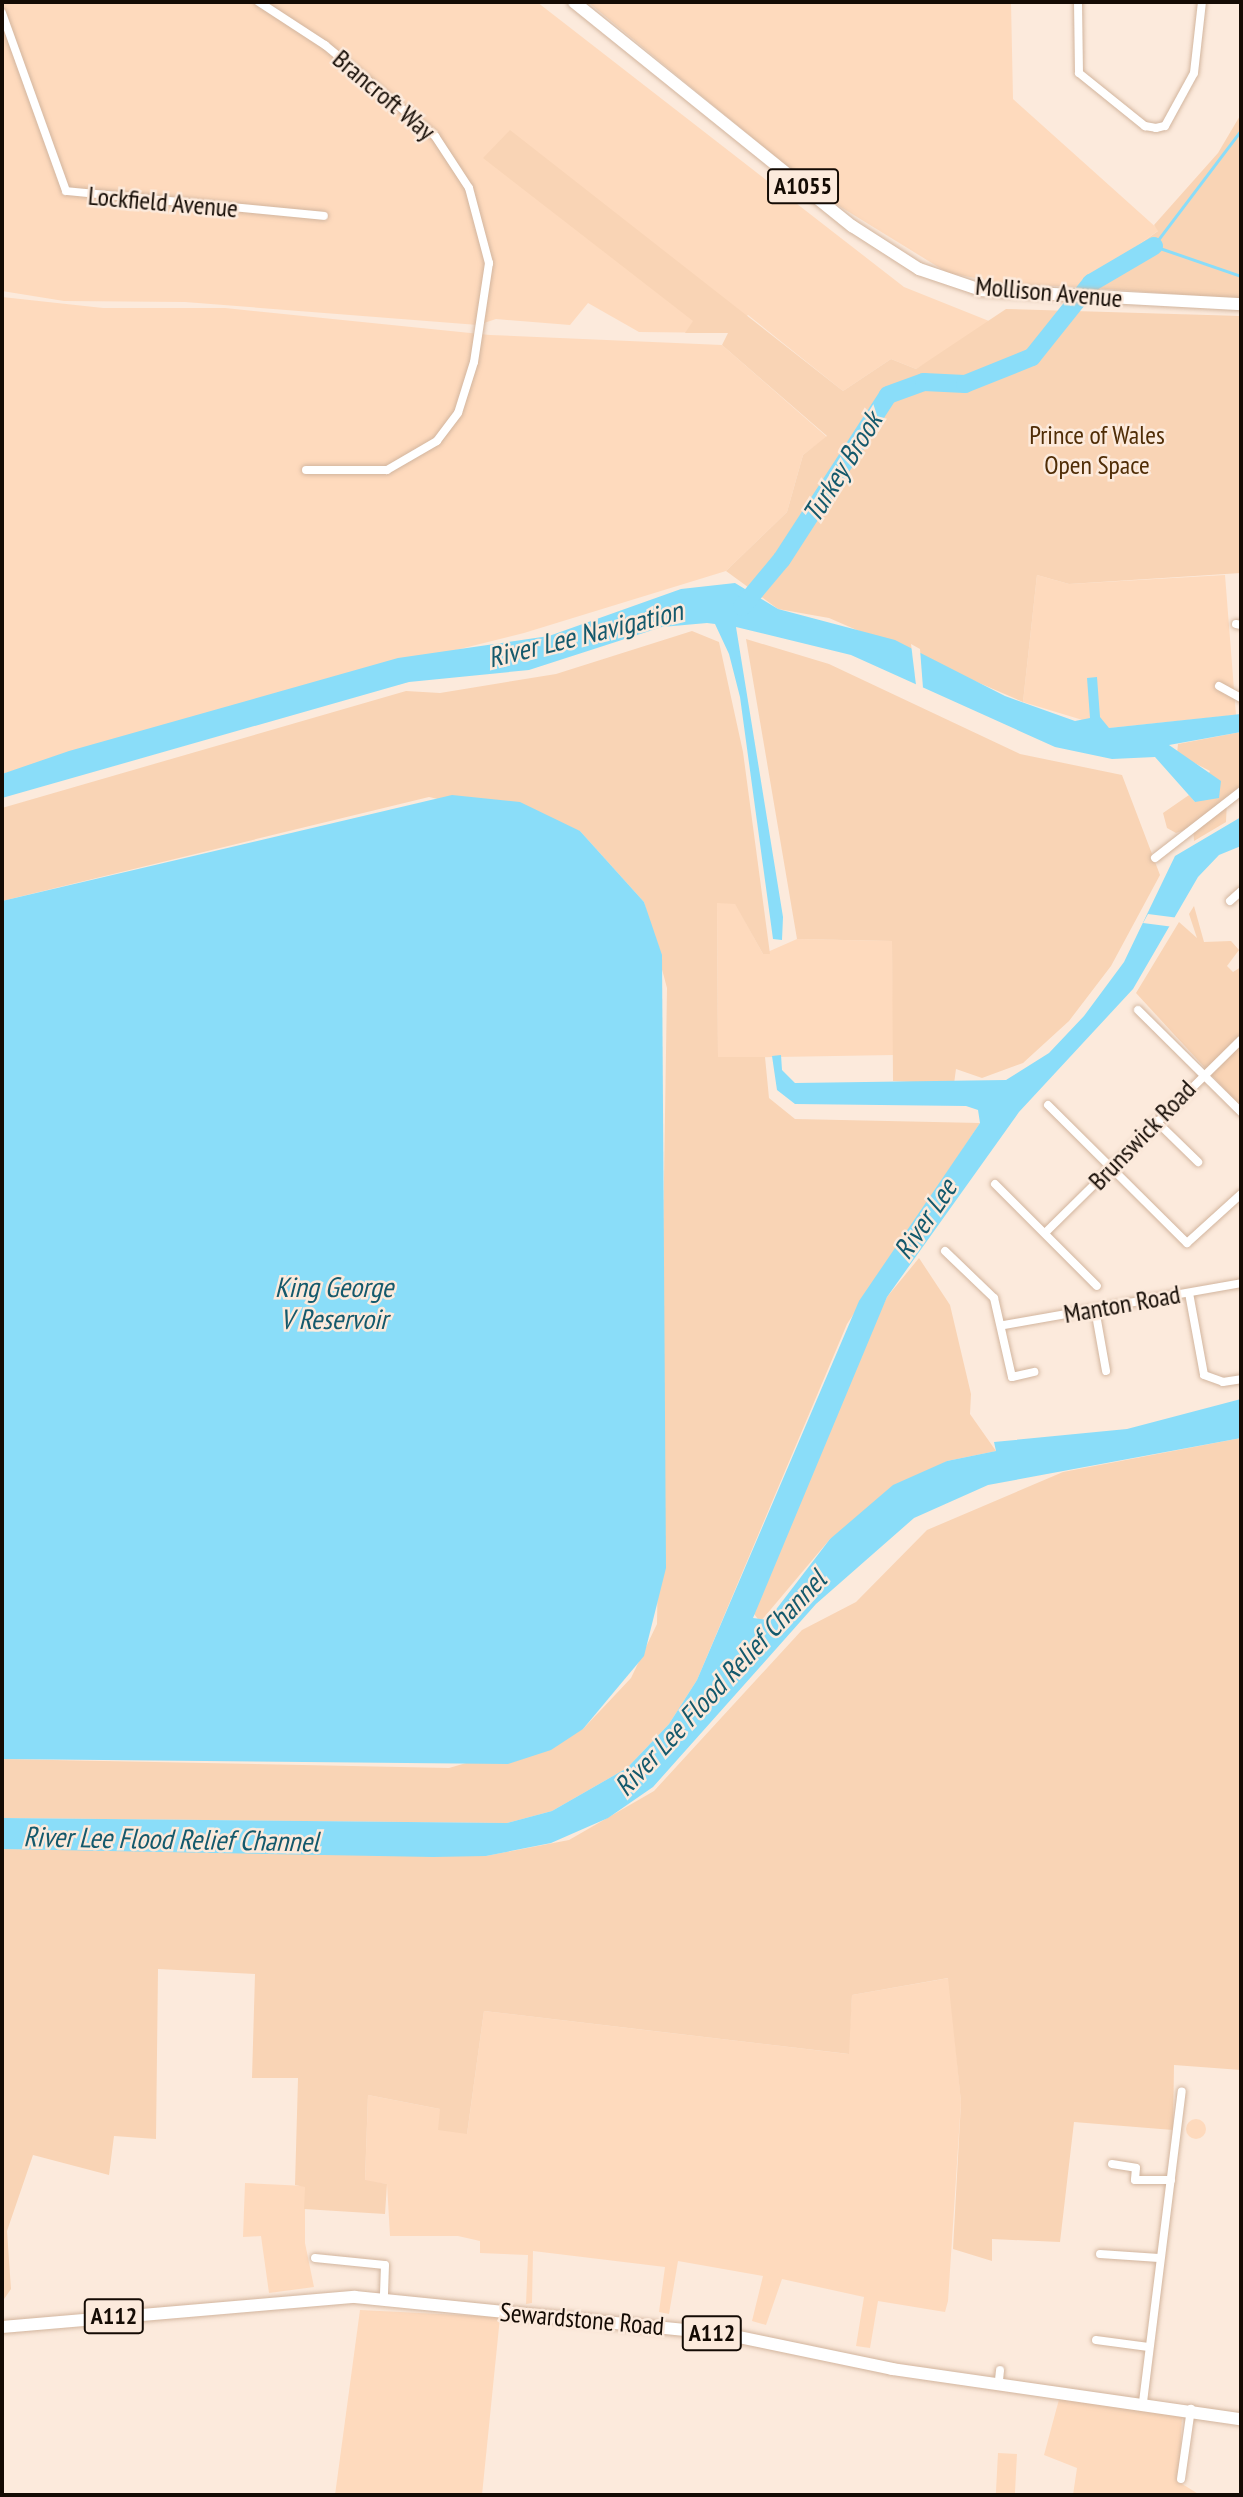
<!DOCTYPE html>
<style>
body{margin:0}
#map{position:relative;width:1243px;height:2497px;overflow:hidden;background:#fceadc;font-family:"PT Sans Narrow",sans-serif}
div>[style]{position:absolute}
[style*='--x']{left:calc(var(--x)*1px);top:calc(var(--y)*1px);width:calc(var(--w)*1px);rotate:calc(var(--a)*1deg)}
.built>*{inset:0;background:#fedabd;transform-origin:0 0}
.round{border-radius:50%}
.green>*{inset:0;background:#f9d4b5}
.water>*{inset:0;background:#8addf9}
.pier>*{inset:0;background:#fceadc}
.stream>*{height:2.5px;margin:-1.25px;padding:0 1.25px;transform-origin:1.25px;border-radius:1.25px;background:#8addf9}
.river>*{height:18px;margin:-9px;padding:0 9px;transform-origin:9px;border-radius:9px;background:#8addf9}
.roads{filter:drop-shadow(0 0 2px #d2b59e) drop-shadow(0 0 2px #d2b59e)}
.street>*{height:8px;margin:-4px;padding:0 4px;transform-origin:4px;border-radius:4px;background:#fff}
.primary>*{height:12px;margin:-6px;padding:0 6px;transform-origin:6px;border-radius:6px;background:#fff}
span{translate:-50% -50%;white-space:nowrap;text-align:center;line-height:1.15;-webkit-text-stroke:5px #fceadc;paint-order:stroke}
.shield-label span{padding:2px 5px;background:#fceadc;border:2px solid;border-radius:5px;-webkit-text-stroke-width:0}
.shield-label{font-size:24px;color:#140b04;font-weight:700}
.street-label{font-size:26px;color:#140b04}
.park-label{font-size:26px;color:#502d06}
.water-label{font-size:28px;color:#14596c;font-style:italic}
.frame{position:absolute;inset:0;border:4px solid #140b04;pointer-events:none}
</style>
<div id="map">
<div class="built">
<div style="clip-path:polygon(2px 2px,537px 2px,904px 287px,994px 323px,916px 369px,891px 359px,843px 391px,748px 315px,728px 333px,639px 332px,588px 303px,570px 325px,496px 319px,478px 325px,185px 302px,64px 301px,2px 291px)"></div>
<div style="clip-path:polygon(588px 2px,1011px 2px,1013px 99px,1159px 230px,1080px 287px,1008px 284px,948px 273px,823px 196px)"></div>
<div style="clip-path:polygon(2px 297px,103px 308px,225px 308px,490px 335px,722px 345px,827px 437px,803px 455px,787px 512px,726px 571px,524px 633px,252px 701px,2px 774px)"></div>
<div style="clip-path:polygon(1037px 575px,1069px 584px,1225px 575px,1236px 715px,1109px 728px,1023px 702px)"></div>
<div style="clip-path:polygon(717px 902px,735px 903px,763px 954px,797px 939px,892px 941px,894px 1055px,718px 1058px)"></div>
<div style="clip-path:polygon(949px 1978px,961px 2102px,948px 2301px,945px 2312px,878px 2301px,870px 2348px,856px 2346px,864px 2297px,782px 2279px,766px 2325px,752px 2321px,763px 2276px,678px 2261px,669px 2314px,659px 2312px,665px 2267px,533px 2251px,532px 2303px,526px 2304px,528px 2255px,480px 2253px,480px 2241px,458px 2236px,390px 2236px,387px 2184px,365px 2181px,368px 2095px,440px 2109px,467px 2134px,484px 2011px,848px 2054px,852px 1995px)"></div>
<div class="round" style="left:1186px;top:2119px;width:20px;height:20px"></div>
<div style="clip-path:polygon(245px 2183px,305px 2186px,305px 2243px,314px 2287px,269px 2293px,261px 2236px,243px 2237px)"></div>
<div style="clip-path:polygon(360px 2310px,500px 2317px,482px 2495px,335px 2495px)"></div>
<div style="clip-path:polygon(1061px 2392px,1182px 2416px,1179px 2482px,1200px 2495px,1073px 2495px,1077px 2468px,1044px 2455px)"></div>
<div style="left:998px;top:2453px;width:19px;height:42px;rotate:3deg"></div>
</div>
<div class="green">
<div style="clip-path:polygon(1241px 114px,1241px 299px,1080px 287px,1158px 231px,1154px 225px,1218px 153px)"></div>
<div style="clip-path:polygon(510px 130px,843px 391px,891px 359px,916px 369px,1006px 309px,1241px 316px,1241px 573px,1069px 584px,1037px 575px,1023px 702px,829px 618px,778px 609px,726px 571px,787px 512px,803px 455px,827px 436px,722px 345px,728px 333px,685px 333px,693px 321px,483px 158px)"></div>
<div style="clip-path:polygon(692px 631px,719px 642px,743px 752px,770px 954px,763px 954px,735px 904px,717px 903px,718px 1057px,765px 1057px,769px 1098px,795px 1119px,980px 1123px,847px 1324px,697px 1680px,669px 1724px,627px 1768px,552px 1811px,507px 1823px,2px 1818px,2px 1759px,449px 1768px,583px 1729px,631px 1678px,657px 1624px,667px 988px,644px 902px,580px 831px,429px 797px,2px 901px,2px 808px,406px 691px,440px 693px,556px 674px)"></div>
<div style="clip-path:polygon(746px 639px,829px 664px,1020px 754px,1122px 775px,1160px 875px,1111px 966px,1069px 1021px,1023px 1063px,982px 1078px,956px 1069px,954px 1084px,893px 1081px,892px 941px,797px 939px)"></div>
<div style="clip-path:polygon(1241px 732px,1241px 785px,1227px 800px,1226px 822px,1194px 841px,1193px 827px,1176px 833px,1167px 828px,1163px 813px,1189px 795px,1195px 802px,1210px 771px,1177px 754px,1178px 744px)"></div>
<div style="clip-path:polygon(1194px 906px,1204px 942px,1231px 941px,1239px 950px,1227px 966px,1233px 972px,1241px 967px,1241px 1107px,1136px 993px,1179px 922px,1197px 938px,1189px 914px)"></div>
<div style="clip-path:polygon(919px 1258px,950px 1305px,971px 1394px,970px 1414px,996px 1451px,947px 1461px,830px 1539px,760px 1622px,752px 1611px,857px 1360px,887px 1297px)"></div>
<div style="clip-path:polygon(1241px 1438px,1241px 2070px,1174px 2065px,1173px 2130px,1074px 2122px,1060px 2242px,992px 2239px,992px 2261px,953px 2249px,961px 2102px,948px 1978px,852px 1995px,849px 2054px,484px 2011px,467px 2134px,438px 2130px,440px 2109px,368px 2095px,365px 2180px,387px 2184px,385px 2214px,304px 2209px,305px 2187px,295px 2185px,298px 2078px,252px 2078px,255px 1974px,158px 1969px,156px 2139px,114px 2136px,109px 2175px,33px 2155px,7px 2231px,11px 2289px,2px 2302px,2px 1849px,486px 1856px,569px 1840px,654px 1791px,802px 1630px,856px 1602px,927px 1530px,1063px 1472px)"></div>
</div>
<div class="water">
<div style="clip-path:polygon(735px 583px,778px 609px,895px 640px,1005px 696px,1075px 721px,1090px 718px,1087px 678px,1097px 677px,1100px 717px,1109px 728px,1241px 714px,1241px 732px,1169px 745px,1221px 781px,1219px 798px,1195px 802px,1155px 757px,1112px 759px,1055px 747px,851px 655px,736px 627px,783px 917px,782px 940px,773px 939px,740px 697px,729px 654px,715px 624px,707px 623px,662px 627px,529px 670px,409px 682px,2px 798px,2px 774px,69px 751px,398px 658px,549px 636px,681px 589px)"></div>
<div style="clip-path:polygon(452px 795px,520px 802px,580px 831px,644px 902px,662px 955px,666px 1568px,644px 1656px,583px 1729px,551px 1750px,508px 1764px,2px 1759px,2px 901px)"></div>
<div style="clip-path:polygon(1241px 817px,1241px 846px,1219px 855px,1198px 877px,1133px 989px,1019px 1112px,887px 1297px,753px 1618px,768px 1620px,830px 1539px,893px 1485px,947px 1461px,996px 1451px,994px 1442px,1127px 1429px,1241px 1399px,1241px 1438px,988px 1485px,914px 1518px,816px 1604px,653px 1787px,608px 1818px,551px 1843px,486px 1856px,433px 1857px,2px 1849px,2px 1818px,507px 1823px,552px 1811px,627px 1768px,669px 1724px,697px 1680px,859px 1301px,980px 1123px,978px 1110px,966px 1106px,795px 1104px,777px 1090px,772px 1056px,781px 1055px,782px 1070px,795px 1083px,1006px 1080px,1049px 1053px,1084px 1016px,1124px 962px,1175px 856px)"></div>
</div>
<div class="pier">
<div style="clip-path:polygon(911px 644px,920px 649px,923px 688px,916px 685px)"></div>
<div style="clip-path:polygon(1148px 914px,1179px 918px,1174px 927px,1143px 923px)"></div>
</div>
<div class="stream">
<div style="--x:1241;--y:131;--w:144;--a:127.1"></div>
<div style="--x:1154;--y:246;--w:92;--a:19"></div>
</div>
<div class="river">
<div style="--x:742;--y:607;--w:62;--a:-50.2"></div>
<div style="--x:782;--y:559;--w:195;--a:-57.1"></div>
<div style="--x:888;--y:395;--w:38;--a:-20"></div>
<div style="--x:924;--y:382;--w:41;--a:2.8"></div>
<div style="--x:965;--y:384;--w:72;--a:-21.9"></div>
<div style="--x:1032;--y:357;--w:95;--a:-51.4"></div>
<div style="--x:1091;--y:283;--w:73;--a:-30.4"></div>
</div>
<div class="roads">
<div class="street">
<div style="--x:259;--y:2;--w:79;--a:33.1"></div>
<div style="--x:325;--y:45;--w:143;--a:39.6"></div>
<div style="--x:435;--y:136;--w:62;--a:56.8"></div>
<div style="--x:469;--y:188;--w:78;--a:75.1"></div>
<div style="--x:489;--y:263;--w:100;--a:98.6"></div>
<div style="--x:474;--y:362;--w:53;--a:107.4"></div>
<div style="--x:458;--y:413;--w:35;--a:127"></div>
<div style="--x:437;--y:441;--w:58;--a:149.9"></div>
<div style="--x:387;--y:470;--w:81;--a:180"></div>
<div style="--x:1078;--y:2;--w:71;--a:89.2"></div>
<div style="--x:1079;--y:73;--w:85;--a:38.8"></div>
<div style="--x:1145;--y:126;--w:11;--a:10"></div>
<div style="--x:1156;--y:128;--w:9;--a:-13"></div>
<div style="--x:1165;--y:126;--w:60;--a:-61.3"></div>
<div style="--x:1194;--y:73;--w:71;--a:-83.6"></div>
<div style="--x:2;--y:13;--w:189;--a:70.2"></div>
<div style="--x:66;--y:191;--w:259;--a:5.5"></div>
<div style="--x:1236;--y:624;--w:5;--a:11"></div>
<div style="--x:1219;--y:686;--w:25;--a:29"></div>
<div style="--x:1155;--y:858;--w:109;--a:-37.9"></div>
<div style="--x:1230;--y:901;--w:15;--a:-42"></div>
<div style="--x:1138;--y:1010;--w:145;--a:44.7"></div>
<div style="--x:1048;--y:1105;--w:196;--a:44.8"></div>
<div style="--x:1187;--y:1243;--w:73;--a:-42.2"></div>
<div style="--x:1156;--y:1121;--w:59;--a:44.3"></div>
<div style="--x:995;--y:1184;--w:144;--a:45"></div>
<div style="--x:1045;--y:1233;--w:275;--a:-44.6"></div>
<div style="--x:945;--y:1251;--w:68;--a:43.8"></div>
<div style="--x:994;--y:1298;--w:81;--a:77.2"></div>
<div style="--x:1012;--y:1377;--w:23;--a:-13"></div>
<div style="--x:1189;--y:1293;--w:83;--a:79.6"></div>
<div style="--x:1204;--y:1375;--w:20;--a:20"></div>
<div style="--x:1223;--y:1382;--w:18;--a:-9"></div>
<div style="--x:1095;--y:1309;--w:63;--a:79.9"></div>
<div style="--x:1004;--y:1325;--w:241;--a:-10"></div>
<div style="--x:1112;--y:2164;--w:24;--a:9"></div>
<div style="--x:1136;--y:2168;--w:12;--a:95"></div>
<div style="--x:1135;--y:2180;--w:36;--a:0"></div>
<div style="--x:1100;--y:2254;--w:59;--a:3.9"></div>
<div style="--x:315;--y:2258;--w:70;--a:5.7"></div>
<div style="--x:385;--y:2265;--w:34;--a:92"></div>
<div style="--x:1096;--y:2340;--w:53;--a:7.5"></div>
<div style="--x:999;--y:2380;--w:10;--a:-84"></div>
<div style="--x:1143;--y:2402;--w:313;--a:-82.9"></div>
<div style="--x:1181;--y:2479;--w:71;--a:-81.9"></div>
</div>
<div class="primary">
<div style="--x:574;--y:2;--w:357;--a:38.9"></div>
<div style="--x:852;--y:226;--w:80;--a:32.7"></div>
<div style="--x:919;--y:269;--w:65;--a:18.7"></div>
<div style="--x:981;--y:290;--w:260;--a:3.1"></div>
<div style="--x:2;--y:2327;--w:354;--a:-4.9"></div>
<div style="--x:355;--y:2297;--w:372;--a:5.7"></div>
<div style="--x:725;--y:2334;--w:171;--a:11.8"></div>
<div style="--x:892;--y:2369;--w:353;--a:8.2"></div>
</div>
</div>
<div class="shield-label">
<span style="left:803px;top:186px">A1055</span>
<span style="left:114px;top:2316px">A112</span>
<span style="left:712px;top:2333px">A112</span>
</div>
<div class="street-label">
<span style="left:384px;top:95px;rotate:40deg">Brancroft Way</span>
<span style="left:163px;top:202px;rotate:5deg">Lockfield Avenue</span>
<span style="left:1049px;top:292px;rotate:5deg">Mollison Avenue</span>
<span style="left:1142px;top:1135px;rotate:-46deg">Brunswick Road</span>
<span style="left:1122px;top:1304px;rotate:-10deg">Manton Road</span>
<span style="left:582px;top:2319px;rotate:5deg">Sewardstone Road</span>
</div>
<div class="park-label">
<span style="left:1097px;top:450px">Prince of Wales<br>Open Space</span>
</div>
<div class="water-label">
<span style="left:842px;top:467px;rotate:-58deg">Turkey Brook</span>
<span style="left:585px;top:634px;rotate:-14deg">River Lee Navigation</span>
<span style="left:925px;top:1219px;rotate:-56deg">River Lee</span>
<span style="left:334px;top:1303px">King George<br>V Reservoir</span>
<span style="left:720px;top:1683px;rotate:-47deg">River Lee Flood Relief Channel</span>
<span style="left:171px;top:1839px;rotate:1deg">River Lee Flood Relief Channel</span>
</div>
<div class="frame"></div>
</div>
